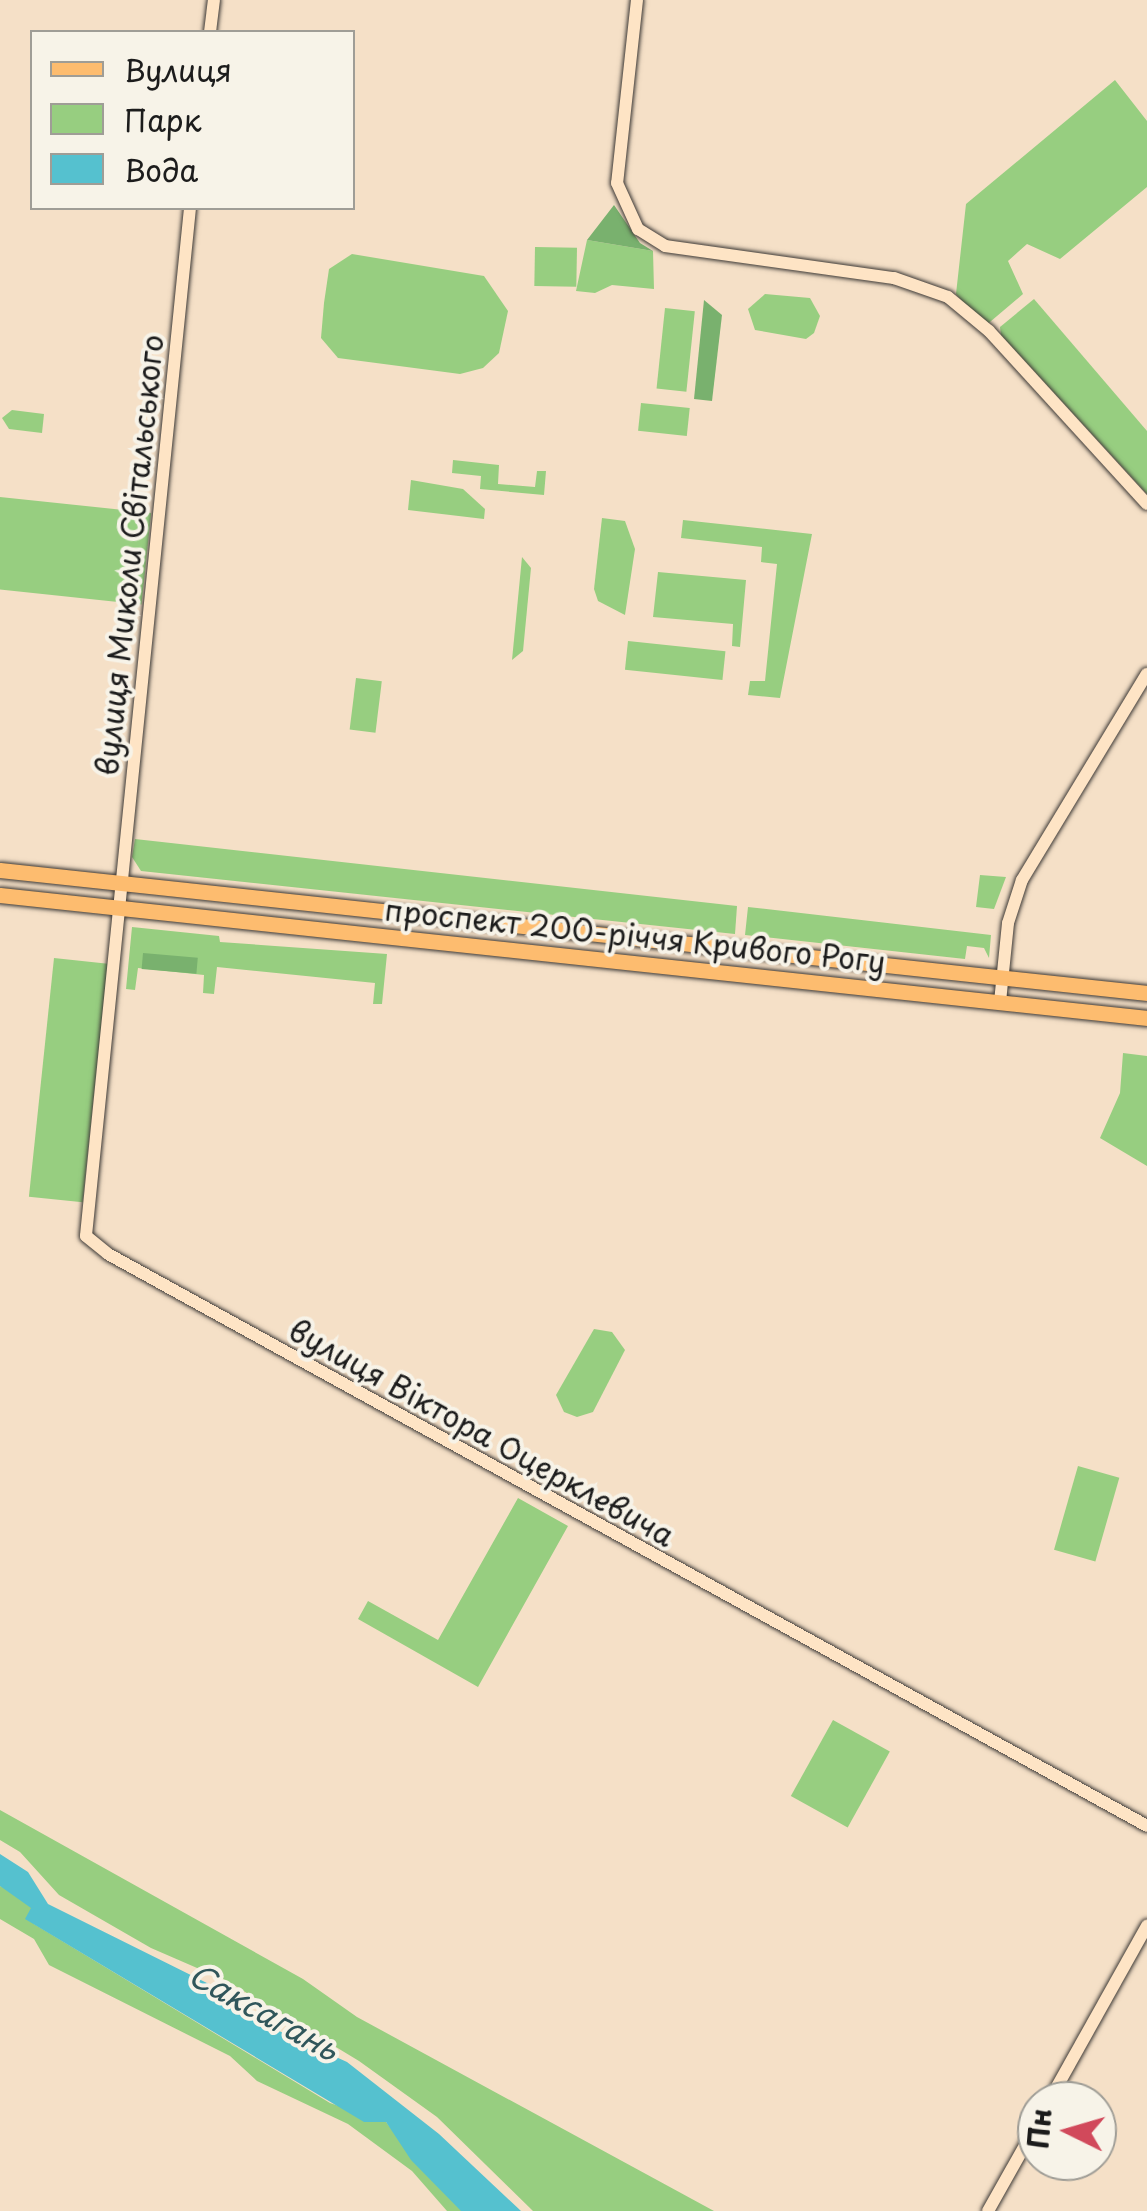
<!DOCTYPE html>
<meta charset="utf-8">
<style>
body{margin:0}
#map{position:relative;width:1147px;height:2211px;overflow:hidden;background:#f5e0c7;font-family:"Playpen Sans",sans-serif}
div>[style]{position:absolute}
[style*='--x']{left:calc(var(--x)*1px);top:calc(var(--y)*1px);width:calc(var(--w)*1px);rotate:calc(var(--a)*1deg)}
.green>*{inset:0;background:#97ce80;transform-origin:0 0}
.forest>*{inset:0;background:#79b16e;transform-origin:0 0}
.water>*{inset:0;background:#55c1cf}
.roads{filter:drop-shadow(0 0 2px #3d3936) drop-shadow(0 0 2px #3d3936)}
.secondary>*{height:12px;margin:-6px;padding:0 6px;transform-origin:6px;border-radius:6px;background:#fee4c5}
.primary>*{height:15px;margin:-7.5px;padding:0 7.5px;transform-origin:7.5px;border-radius:7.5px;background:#fdbc6f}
span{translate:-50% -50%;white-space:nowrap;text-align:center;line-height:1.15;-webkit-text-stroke:8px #f7f3e8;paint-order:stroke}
.street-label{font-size:30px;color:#1c1c1c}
.water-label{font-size:32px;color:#30565b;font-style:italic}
.legend{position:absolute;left:30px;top:30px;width:325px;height:180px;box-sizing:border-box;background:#f7f3e8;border:2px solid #9f9d96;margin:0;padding:12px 18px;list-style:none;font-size:30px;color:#1c1c1c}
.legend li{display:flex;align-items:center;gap:20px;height:50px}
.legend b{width:50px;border:2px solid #9f9d96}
.north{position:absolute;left:1017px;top:2081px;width:100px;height:100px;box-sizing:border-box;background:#f7f3e8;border:2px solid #9f9d96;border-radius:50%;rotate:275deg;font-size:28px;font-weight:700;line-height:40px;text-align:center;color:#1c1c1c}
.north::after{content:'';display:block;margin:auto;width:35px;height:45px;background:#d1495b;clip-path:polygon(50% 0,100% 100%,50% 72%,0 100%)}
</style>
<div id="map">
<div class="green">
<div style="clip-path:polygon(1115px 80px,1147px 121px,1147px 187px,1060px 259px,1027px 244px,1008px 261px,1023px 294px,984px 327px,956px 294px,966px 204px)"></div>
<div style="clip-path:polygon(587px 240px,653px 251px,654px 289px,612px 285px,595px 293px,576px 291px)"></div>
<div style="left:535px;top:247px;width:42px;height:39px;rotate:1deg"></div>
<div style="clip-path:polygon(352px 254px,484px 276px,508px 311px,499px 353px,483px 368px,460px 374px,338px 358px,321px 338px,324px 303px,329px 269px)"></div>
<div style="clip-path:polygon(765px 294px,810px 298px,820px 316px,814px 333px,806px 339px,755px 330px,748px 309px)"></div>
<div style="clip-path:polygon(1034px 299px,1147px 431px,1147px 494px,1001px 335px,1000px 327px)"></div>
<div style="left:665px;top:308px;width:30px;height:81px;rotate:6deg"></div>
<div style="left:641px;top:403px;width:49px;height:28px;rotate:6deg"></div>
<div style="clip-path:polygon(12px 410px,44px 414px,42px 433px,9px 429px,2px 418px)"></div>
<div style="clip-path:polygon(453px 460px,499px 465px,498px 484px,535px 487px,537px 471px,546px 471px,544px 495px,480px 489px,481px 476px,452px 473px)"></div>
<div style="clip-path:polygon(411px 480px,463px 489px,485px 509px,484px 519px,408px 510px)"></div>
<div style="left:0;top:497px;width:152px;height:92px;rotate:6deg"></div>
<div style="clip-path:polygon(602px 518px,625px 521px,635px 549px,625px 615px,598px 601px,594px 589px)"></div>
<div style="clip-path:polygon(683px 520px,812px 534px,780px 698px,748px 695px,750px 681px,765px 681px,777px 564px,761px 562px,762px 547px,681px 538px)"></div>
<div style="clip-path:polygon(522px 557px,531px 568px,523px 651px,512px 660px)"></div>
<div style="clip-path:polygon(658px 572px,746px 580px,740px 647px,732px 646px,733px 624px,653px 617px)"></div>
<div style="left:628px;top:641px;width:98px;height:29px;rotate:6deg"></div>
<div style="left:356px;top:678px;width:26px;height:52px;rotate:7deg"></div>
<div style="clip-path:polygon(135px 839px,737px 906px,735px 934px,141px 871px,132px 857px)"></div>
<div style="clip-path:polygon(980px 875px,1006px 877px,994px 909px,976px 907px)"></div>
<div style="clip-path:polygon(748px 907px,991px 935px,989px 958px,984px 948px,967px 946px,965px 959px,745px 935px)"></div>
<div style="clip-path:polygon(132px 927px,219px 936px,220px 942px,387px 954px,382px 1004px,373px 1004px,375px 983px,217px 967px,214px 994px,203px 993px,204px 975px,138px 968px,135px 990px,126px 989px)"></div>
<div style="left:54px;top:958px;width:54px;height:240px;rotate:6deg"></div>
<div style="clip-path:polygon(1123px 1053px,1147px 1056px,1147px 1166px,1100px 1138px,1120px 1093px)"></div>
<div style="clip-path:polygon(594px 1329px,612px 1332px,625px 1350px,593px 1412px,577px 1417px,564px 1412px,556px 1395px)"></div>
<div style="left:1078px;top:1466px;width:43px;height:87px;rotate:16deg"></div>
<div style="clip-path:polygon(518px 1498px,568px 1526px,478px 1687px,358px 1619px,368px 1601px,438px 1640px)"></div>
<div style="left:833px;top:1720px;width:65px;height:87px;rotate:29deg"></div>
<div style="clip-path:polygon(0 1810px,303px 1979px,357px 2017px,714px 2211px,533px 2211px,437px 2117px,359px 2061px,227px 1981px,151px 1948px,59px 1895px,20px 1852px,0 1840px)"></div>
<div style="clip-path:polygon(0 1886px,20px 1894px,32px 1908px,34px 1924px,330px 2103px,386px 2122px,418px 2164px,472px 2211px,447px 2211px,412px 2171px,348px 2124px,257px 2081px,230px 2056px,49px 1965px,34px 1939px,0 1919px)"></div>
</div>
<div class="forest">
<div style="clip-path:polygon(614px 205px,640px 243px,653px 251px,587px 240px)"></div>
<div style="clip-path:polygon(704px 300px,722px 315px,712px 401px,694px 399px)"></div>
<div style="left:143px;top:953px;width:55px;height:16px;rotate:5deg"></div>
</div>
<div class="water">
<div style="clip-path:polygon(0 1854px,28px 1872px,48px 1904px,229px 1994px,255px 2020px,347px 2062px,439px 2134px,521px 2211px,461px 2211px,411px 2160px,386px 2122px,364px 2122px,25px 1919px,31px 1908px,0 1886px)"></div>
</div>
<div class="roads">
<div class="secondary">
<div style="--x:637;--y:0;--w:184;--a:96.2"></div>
<div style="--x:617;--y:183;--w:51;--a:65.5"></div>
<div style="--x:638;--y:229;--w:32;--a:32"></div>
<div style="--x:665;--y:246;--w:231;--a:8"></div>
<div style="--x:894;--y:278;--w:57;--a:19.4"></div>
<div style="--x:948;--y:297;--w:53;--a:39.7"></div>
<div style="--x:989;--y:331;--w:234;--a:47.6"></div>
<div style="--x:210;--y:32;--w:32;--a:-83"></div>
<div style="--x:190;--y:208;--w:1033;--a:95.78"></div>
<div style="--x:86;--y:1236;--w:28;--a:39"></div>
<div style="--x:108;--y:1254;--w:1186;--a:28.83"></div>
<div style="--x:1000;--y:1002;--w:79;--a:-84.2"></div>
<div style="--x:1008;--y:923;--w:45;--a:-72"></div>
<div style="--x:1022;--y:880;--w:241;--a:-58.8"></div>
<div style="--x:1049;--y:2101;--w:201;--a:-60.8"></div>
<div style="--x:988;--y:2211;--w:100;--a:-60.6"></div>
</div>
<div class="primary">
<div style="--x:0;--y:870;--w:1154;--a:6.12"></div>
<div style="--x:0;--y:895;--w:1154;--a:6.12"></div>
</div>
</div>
<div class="street-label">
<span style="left:129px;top:555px;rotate:-84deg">вулиця Миколи Світальського</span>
<span style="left:635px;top:935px;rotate:6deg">проспект 200-річчя Кривого Рогу</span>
<span style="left:482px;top:1432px;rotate:29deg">вулиця Віктора Оцерклевича</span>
</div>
<div class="water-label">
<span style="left:264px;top:2011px;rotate:29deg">Саксагань</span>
</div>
<ul class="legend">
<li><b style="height:12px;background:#fdbc6f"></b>Вулиця</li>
<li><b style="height:28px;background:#97ce80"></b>Парк</li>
<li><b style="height:28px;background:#55c1cf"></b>Вода</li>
</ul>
<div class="north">Пн</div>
</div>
